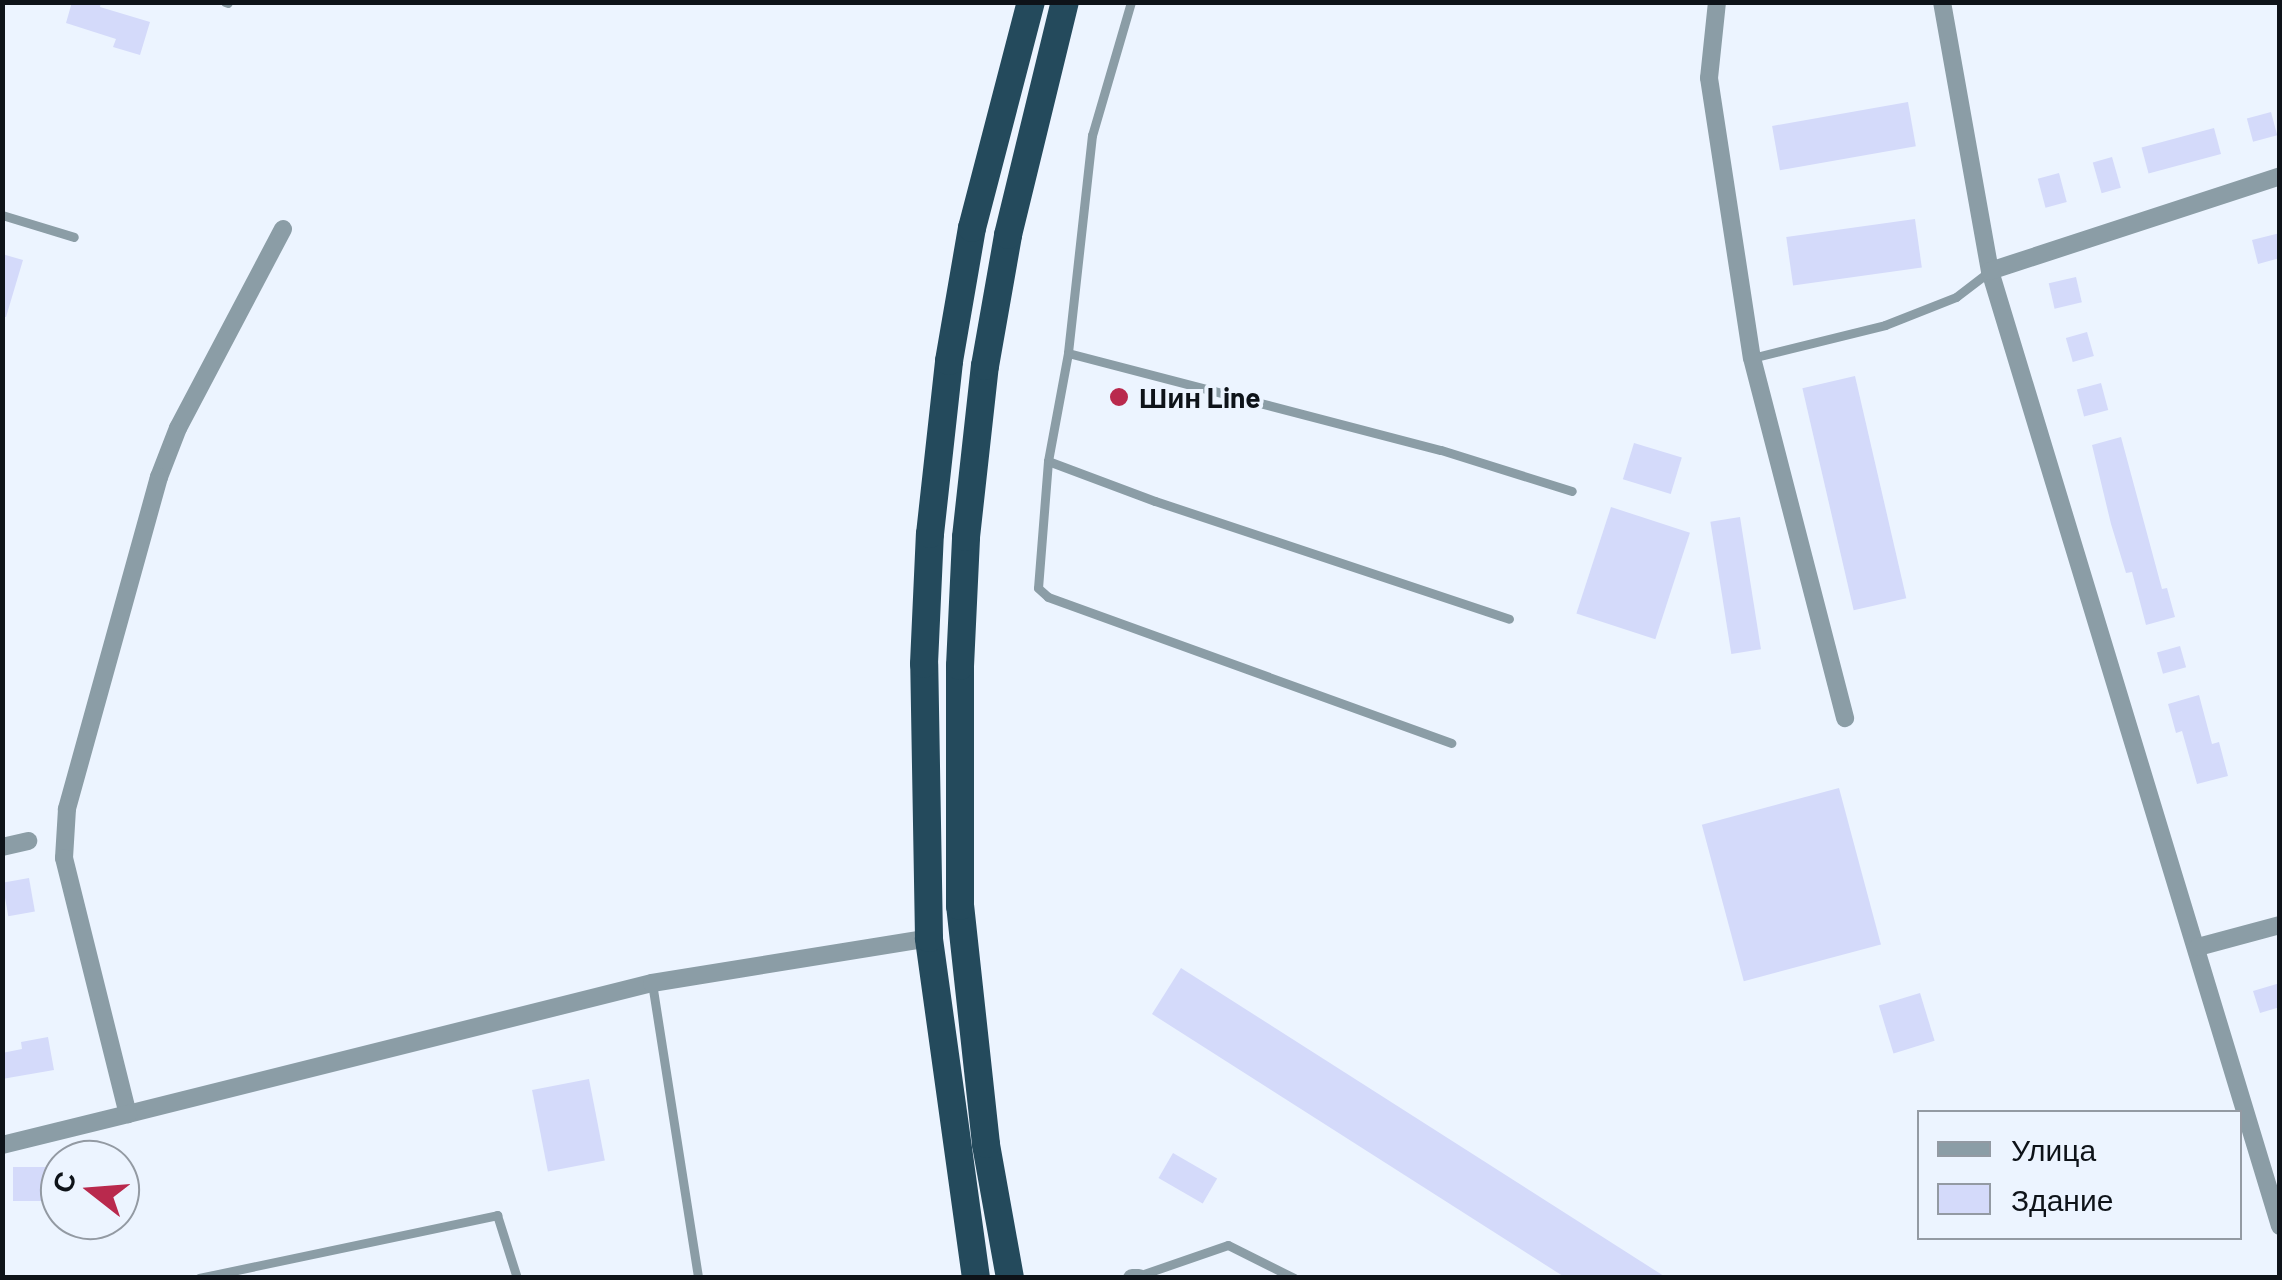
<!DOCTYPE html>
<meta charset="utf-8">
<style>
body{margin:0}
#map{position:relative;width:2282px;height:1280px;overflow:hidden;background:#ecf4ff;font-family:Barlow,sans-serif}
div>[style]{position:absolute}
[style*='--x']{left:calc(var(--x)*1px);top:calc(var(--y)*1px);width:calc(var(--w)*1px);rotate:calc(var(--a)*1deg)}
.building>*{inset:0;background:#d4dafa;transform-origin:0 0}
.service>*{height:9px;margin:-4.5px;padding:0 4.5px;transform-origin:4.5px;border-radius:4.5px;background:#8b9da6}
.minor>*{height:18px;margin:-9px;padding:0 9px;transform-origin:9px;border-radius:9px;background:#8b9da6}
.trunk>*{height:28px;margin:-14px;padding:0 14px;transform-origin:14px;border-radius:14px;background:#244a5c}
.dots>*{width:28px;height:28px;translate:-50% -50%;box-sizing:border-box;border:5px solid #ecf4ff;border-radius:50%}
span{translate:-50% -50%;white-space:nowrap;text-align:center;line-height:1.15;-webkit-text-stroke:8px #ecf4ff;paint-order:stroke}
.poi-label{font-size:28px;color:#0e1319;font-weight:700}
.left{translate:0 -50%;text-align:left}
.frame{position:absolute;inset:0;border:5px solid #0e1319;pointer-events:none}
.legend{position:absolute;left:1917px;top:1110px;width:325px;height:130px;box-sizing:border-box;background:#ecf4ff;border:2px solid #939aa3;margin:0;padding:12px 18px;list-style:none;font-size:30px;color:#0e1319}
.legend li{display:flex;align-items:center;gap:20px;height:50px}
.legend b{width:50px;border:2px solid #939aa3}
.north{position:absolute;left:40px;top:1140px;width:100px;height:100px;box-sizing:border-box;background:#ecf4ff;border:2px solid #939aa3;border-radius:50%;rotate:287deg;font-size:28px;font-weight:700;line-height:40px;text-align:center;color:#0e1319}
.north::after{content:'';display:block;margin:auto;width:35px;height:45px;background:#b9294d;clip-path:polygon(50% 0,100% 100%,50% 72%,0 100%)}
</style>
<div id="map">
<div class="building">
<div style="clip-path:polygon(72px 2px,101px 2px,100px 7px,150px 22px,140px 55px,113px 47px,116px 39px,66px 23px)"></div>
<div style="left:1908px;top:102px;width:45px;height:138px;rotate:80deg"></div>
<div style="left:2271px;top:112px;width:24px;height:25px;rotate:75deg"></div>
<div style="left:2214px;top:128px;width:27px;height:75px;rotate:75deg"></div>
<div style="left:2112px;top:157px;width:32px;height:20px;rotate:74deg"></div>
<div style="left:2059px;top:173px;width:30px;height:22px;rotate:75deg"></div>
<div style="left:1915px;top:219px;width:49px;height:130px;rotate:82deg"></div>
<div style="clip-path:polygon(2280px 233px,2280px 258px,2258px 264px,2252px 240px)"></div>
<div style="clip-path:polygon(2px 254px,23px 260px,6px 317px,2px 317px)"></div>
<div style="left:2076px;top:277px;width:26px;height:28px;rotate:77deg"></div>
<div style="left:2087px;top:332px;width:25px;height:22px;rotate:74deg"></div>
<div style="left:1855px;top:376px;width:228px;height:54px;rotate:77deg"></div>
<div style="left:2101px;top:383px;width:28px;height:25px;rotate:75deg"></div>
<div style="clip-path:polygon(2121px 437px,2162px 589px,2167px 588px,2175px 617px,2146px 625px,2132px 572px,2126px 573px,2111px 524px,2092px 445px)"></div>
<div style="left:1634px;top:443px;width:50px;height:38px;rotate:17deg"></div>
<div style="left:1611px;top:507px;width:83px;height:112px;rotate:18deg"></div>
<div style="left:1740px;top:517px;width:134px;height:30px;rotate:81deg"></div>
<div style="left:2180px;top:646px;width:22px;height:24px;rotate:74deg"></div>
<div style="clip-path:polygon(2199px 695px,2212px 744px,2219px 742px,2228px 776px,2197px 784px,2182px 731px,2176px 733px,2168px 704px)"></div>
<div style="left:1839px;top:788px;width:162px;height:142px;rotate:75deg"></div>
<div style="left:29px;top:878px;width:34px;height:27px;rotate:80deg"></div>
<div style="clip-path:polygon(1181px 968px,1667px 1278px,1566px 1278px,1152px 1014px)"></div>
<div style="clip-path:polygon(2280px 983px,2280px 1007px,2260px 1013px,2253px 991px)"></div>
<div style="left:1920px;top:993px;width:50px;height:43px;rotate:73deg"></div>
<div style="clip-path:polygon(48px 1037px,54px 1070px,2px 1079px,2px 1053px,22px 1049px,21px 1042px)"></div>
<div style="left:589px;top:1079px;width:83px;height:58px;rotate:79deg"></div>
<div style="left:1173px;top:1153px;width:51px;height:29px;rotate:30deg"></div>
<div style="left:60px;top:1167px;width:34px;height:47px;rotate:90deg"></div>
</div>
<div class="service">
<div style="--x:225;--y:2;--w:3;--a:18"></div>
<div style="--x:1131;--y:2;--w:139;--a:106.3"></div>
<div style="--x:1092;--y:135;--w:219;--a:96.3"></div>
<div style="--x:1068;--y:353;--w:110;--a:100.5"></div>
<div style="--x:1048;--y:461;--w:127;--a:94.5"></div>
<div style="--x:1038;--y:588;--w:13;--a:42"></div>
<div style="--x:1048;--y:597;--w:429;--a:19.9"></div>
<div style="--x:2;--y:215;--w:75;--a:17"></div>
<div style="--x:1068;--y:353;--w:385;--a:14.6"></div>
<div style="--x:1441;--y:450;--w:137;--a:17.4"></div>
<div style="--x:1752;--y:358;--w:137;--a:-13.9"></div>
<div style="--x:1885;--y:325;--w:76;--a:-21.5"></div>
<div style="--x:1956;--y:297;--w:43;--a:-37.4"></div>
<div style="--x:1048;--y:461;--w:114;--a:20.5"></div>
<div style="--x:1155;--y:501;--w:373;--a:18.4"></div>
<div style="--x:652;--y:983;--w:299;--a:81.1"></div>
<div style="--x:1138;--y:1276;--w:95;--a:-19"></div>
<div style="--x:1228;--y:1245;--w:74;--a:26.6"></div>
<div style="--x:199;--y:1278;--w:305;--a:-11.9"></div>
<div style="--x:497;--y:1215;--w:66;--a:72.4"></div>
</div>
<div class="minor">
<div style="--x:1717;--y:2;--w:76;--a:96"></div>
<div style="--x:1709;--y:78;--w:283;--a:81.3"></div>
<div style="--x:1752;--y:358;--w:372;--a:75.5"></div>
<div style="--x:1942;--y:2;--w:273;--a:79.9"></div>
<div style="--x:1990;--y:271;--w:998;--a:73.11"></div>
<div style="--x:283;--y:229;--w:225;--a:117.8"></div>
<div style="--x:178;--y:428;--w:53;--a:111.2"></div>
<div style="--x:159;--y:477;--w:345;--a:105.5"></div>
<div style="--x:67;--y:809;--w:49;--a:93.5"></div>
<div style="--x:64;--y:858;--w:264;--a:76"></div>
<div style="--x:128;--y:1114;--w:540;--a:-14.04"></div>
<div style="--x:652;--y:983;--w:281;--a:-9.2"></div>
<div style="--x:1990;--y:271;--w:305;--a:-18.1"></div>
<div style="--x:2;--y:847;--w:27;--a:-13"></div>
<div style="--x:2198;--y:947;--w:85;--a:-15"></div>
<div style="--x:2;--y:1145;--w:130;--a:-13.8"></div>
<div style="--x:1132;--y:1278;--w:7;--a:0"></div>
</div>
<div class="trunk">
<div style="--x:976;--y:1278;--w:343;--a:-97.9"></div>
<div style="--x:929;--y:938;--w:274;--a:-91"></div>
<div style="--x:924;--y:664;--w:130;--a:-87.4"></div>
<div style="--x:930;--y:534;--w:174;--a:-83.7"></div>
<div style="--x:949;--y:361;--w:135;--a:-80.2"></div>
<div style="--x:972;--y:228;--w:234;--a:-75.4"></div>
<div style="--x:1010;--y:1278;--w:136;--a:-100.2"></div>
<div style="--x:986;--y:1144;--w:239;--a:-96.2"></div>
<div style="--x:960;--y:906;--w:240;--a:-90"></div>
<div style="--x:960;--y:666;--w:129;--a:-87.3"></div>
<div style="--x:966;--y:537;--w:172;--a:-83.7"></div>
<div style="--x:985;--y:366;--w:133;--a:-80"></div>
<div style="--x:1008;--y:235;--w:240;--a:-76.3"></div>
</div>
<div class="dots">
<div style="left:1119px;top:397px;background:#b9294d"></div>
</div>
<div class="poi-label">
<span class="left" style="left:1139px;top:397px">Шин Line</span>
</div>
<div class="frame"></div>
<ul class="legend">
<li><b style="height:12px;background:#8b9da6"></b>Улица</li>
<li><b style="height:28px;background:#d4dafa"></b>Здание</li>
</ul>
<div class="north">С</div>
</div>
